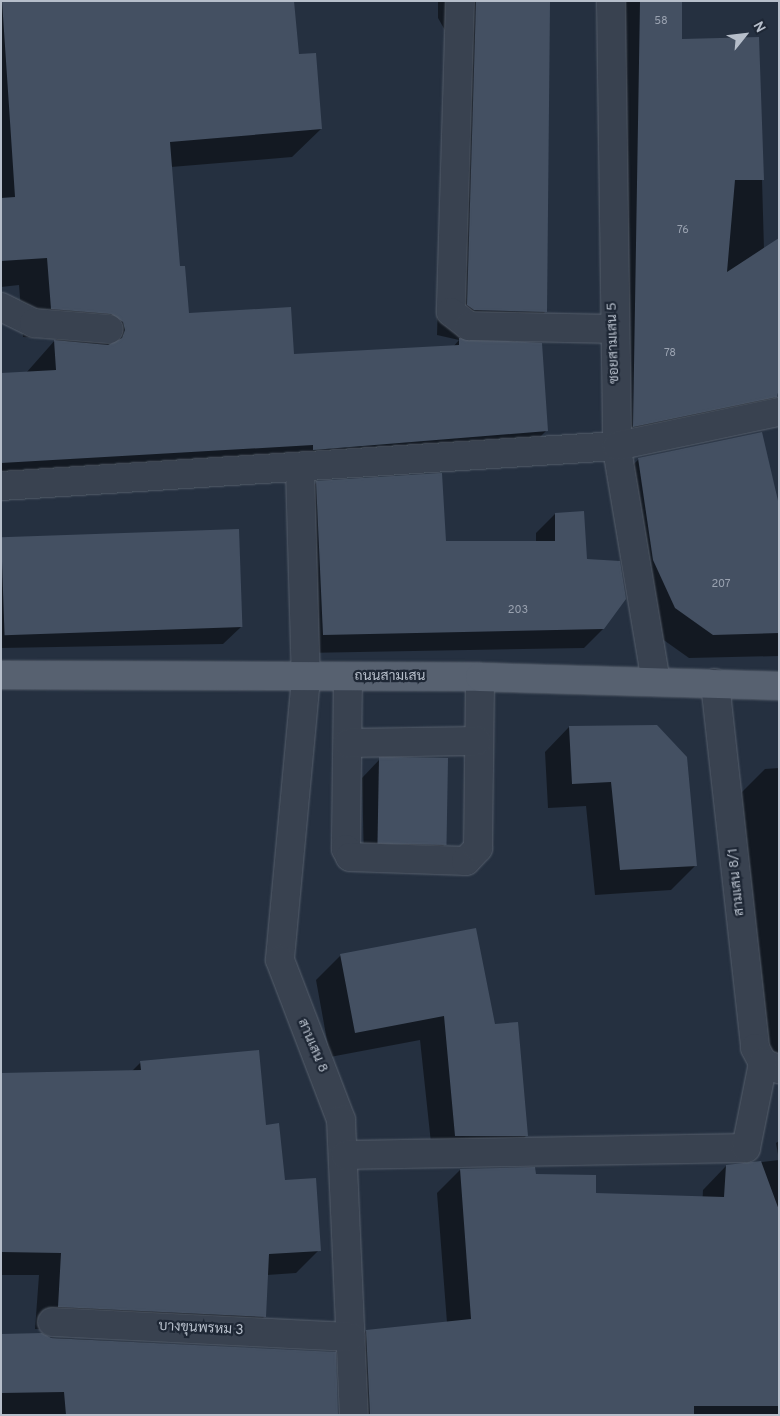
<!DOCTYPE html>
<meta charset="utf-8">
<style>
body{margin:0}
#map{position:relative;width:780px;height:1416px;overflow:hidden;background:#253040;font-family:Overpass,Sarabun,sans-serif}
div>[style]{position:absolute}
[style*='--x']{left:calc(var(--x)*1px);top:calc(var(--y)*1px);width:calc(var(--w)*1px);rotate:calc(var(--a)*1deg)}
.shadow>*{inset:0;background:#0007}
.building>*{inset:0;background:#445062;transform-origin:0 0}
.roads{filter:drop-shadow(0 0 1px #57606d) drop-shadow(0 0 1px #57606d)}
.minor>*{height:28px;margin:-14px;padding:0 14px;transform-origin:14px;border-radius:14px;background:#394250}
.major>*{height:28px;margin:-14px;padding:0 14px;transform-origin:14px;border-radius:14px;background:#576170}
span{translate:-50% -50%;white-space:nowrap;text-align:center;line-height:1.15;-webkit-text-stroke:4.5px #1e2735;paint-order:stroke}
.number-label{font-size:11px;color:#9aa2b0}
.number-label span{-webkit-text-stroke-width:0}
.street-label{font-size:14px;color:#b6beca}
.frame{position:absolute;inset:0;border:2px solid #b6beca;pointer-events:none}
.north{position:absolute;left:720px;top:10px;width:50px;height:50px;-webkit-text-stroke:4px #1e2735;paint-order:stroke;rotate:61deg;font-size:14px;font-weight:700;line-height:20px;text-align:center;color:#b6beca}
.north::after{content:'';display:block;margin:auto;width:18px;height:22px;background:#b6beca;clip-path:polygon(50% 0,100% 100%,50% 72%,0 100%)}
</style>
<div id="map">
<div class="shadow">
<div style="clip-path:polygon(1px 1px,293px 1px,298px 55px,321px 129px,292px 157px,171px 167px,178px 267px,187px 314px,293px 356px,453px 347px,459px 340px,437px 335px,446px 32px,438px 18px,438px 1px,549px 1px,546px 311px,514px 343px,546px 431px,518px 459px,1px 489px,1px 374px,26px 373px,56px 339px,23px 337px,19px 285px,1px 287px)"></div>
<div style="clip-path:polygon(621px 1px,681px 1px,681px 40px,758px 39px,764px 249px,776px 396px,756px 416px,614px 446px)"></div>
<div style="clip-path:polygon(639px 459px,779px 511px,779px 656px,689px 658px,651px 631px,615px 482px)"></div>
<div style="clip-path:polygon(317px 482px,445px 542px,536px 542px,536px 533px,555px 514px,586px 560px,603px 629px,584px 648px,304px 653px,298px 501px)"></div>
<div style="clip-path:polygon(1px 544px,241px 627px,223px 644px,1px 648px)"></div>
<div style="clip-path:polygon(569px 727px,696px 865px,671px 890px,595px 895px,586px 806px,548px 808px,545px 752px)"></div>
<div style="clip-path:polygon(379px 760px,445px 844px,428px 862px,364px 860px,362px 778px)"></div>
<div style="clip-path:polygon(779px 768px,779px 1074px,754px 1075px,735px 799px,765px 769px)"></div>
<div style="clip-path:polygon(341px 955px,494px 1026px,526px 1136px,501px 1160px,433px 1162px,420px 1040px,330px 1057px,316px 980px)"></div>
<div style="clip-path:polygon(141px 1062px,265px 1126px,284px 1181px,319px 1250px,296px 1273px,267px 1275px,264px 1317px,241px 1339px,35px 1329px,39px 1275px,1px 1275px,1px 1074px,132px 1071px)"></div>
<div style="clip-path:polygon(779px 1141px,779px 1160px,776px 1143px)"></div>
<div style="clip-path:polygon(779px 1160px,779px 1243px,700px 1245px,703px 1190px,726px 1166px)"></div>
<div style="clip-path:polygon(460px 1170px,535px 1176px,595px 1194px,779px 1276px,779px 1415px,346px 1415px,343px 1354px,366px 1331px,447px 1323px,437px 1193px)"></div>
<div style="clip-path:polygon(1px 1335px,334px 1353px,337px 1415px,1px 1415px)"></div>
</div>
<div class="building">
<div style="clip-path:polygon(2px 1px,294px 1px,299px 54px,316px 53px,322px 129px,170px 142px,180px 266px,185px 266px,189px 313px,291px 307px,294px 354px,459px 345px,459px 338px,542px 343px,548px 431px,313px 450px,313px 445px,1px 463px,1px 373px,56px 370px,54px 340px,108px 345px,122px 338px,125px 330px,123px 322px,111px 314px,51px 309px,47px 258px,1px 261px,1px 198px,15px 197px)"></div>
<div style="clip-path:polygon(476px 1px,550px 1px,547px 312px,474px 310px,467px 305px)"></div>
<div style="clip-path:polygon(640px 1px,682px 1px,682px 39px,759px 37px,764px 180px,735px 180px,727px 272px,779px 238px,779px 388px,777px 397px,633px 427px)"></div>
<div style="clip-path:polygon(762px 432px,779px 505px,779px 633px,713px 635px,675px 608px,653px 560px,638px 458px)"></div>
<div style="clip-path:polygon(442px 473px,446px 541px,555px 541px,555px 513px,584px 511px,587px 559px,620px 561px,626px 599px,604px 629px,323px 635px,316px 481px)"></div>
<div style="left:239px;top:529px;width:98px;height:238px;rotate:88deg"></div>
<div style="clip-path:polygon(657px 725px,687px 757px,697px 866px,620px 870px,611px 782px,572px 784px,569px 726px)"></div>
<div style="left:448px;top:758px;width:87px;height:69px;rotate:91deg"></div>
<div style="clip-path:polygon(476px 928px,495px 1024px,518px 1022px,528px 1136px,455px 1136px,444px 1016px,355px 1033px,340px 954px)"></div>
<div style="clip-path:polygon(259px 1050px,266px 1125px,279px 1123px,285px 1180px,316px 1178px,321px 1251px,269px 1254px,266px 1317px,58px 1307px,61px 1253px,1px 1252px,1px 1073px,141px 1070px,140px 1061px)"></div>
<div style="clip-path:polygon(761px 1161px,779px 1210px,779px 1406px,694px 1406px,694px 1415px,370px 1415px,366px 1330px,471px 1319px,460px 1169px,535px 1167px,536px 1174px,596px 1175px,596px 1193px,724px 1197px,726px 1165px)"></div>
<div style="clip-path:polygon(42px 1333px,51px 1338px,336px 1352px,338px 1415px,66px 1415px,64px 1392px,1px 1393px,1px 1334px)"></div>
</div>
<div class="roads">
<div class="minor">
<div style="--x:460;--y:1;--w:311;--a:91.7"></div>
<div style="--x:451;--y:312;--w:23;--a:38"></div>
<div style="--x:469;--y:326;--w:145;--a:1.2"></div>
<div style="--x:611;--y:1;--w:448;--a:89.2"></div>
<div style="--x:617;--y:449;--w:236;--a:80.5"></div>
<div style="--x:1;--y:307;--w:37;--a:26"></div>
<div style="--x:34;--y:323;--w:75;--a:4.6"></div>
<div style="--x:300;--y:469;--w:209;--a:88.4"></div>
<div style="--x:306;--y:678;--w:283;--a:95.3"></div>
<div style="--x:280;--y:960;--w:171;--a:69.1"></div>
<div style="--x:341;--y:1120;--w:295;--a:87.5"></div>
<div style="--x:1;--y:486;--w:617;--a:-3.72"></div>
<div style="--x:617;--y:446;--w:166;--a:-11.9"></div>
<div style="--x:348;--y:677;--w:172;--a:90.7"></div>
<div style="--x:346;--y:849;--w:9;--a:63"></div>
<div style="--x:350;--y:857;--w:116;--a:2"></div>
<div style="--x:466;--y:861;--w:18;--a:-47"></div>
<div style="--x:478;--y:848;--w:171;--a:-89.3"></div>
<div style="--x:715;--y:683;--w:367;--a:83.7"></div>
<div style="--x:755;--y:1048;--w:17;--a:62"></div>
<div style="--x:763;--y:1063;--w:17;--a:21"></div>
<div style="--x:348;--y:743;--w:129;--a:-0.9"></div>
<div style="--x:345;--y:1155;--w:401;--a:-1"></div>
<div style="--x:746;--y:1148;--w:87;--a:-78.7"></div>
<div style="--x:52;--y:1322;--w:299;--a:2.9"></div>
</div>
<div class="major">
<div style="--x:1;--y:675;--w:479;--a:0.2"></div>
<div style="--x:480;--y:677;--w:299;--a:1.7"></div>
</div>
</div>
<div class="number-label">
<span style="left:661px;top:21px">58</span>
<span style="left:683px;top:230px">76</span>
<span style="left:670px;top:353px">78</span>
<span style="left:721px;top:584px">207</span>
<span style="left:518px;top:610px">203</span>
</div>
<div class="street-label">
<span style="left:614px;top:343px;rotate:-92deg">ซอยสามเสน 5</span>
<span style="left:390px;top:677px">ถนนสามเสน</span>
<span style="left:737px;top:882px;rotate:-96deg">สามเสน 8/1</span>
<span style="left:312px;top:1046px;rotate:67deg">สานเสน 8</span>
<span style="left:201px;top:1329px;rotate:3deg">บางขุนพรหม 3</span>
</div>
<div class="frame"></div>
<div class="north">N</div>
</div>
